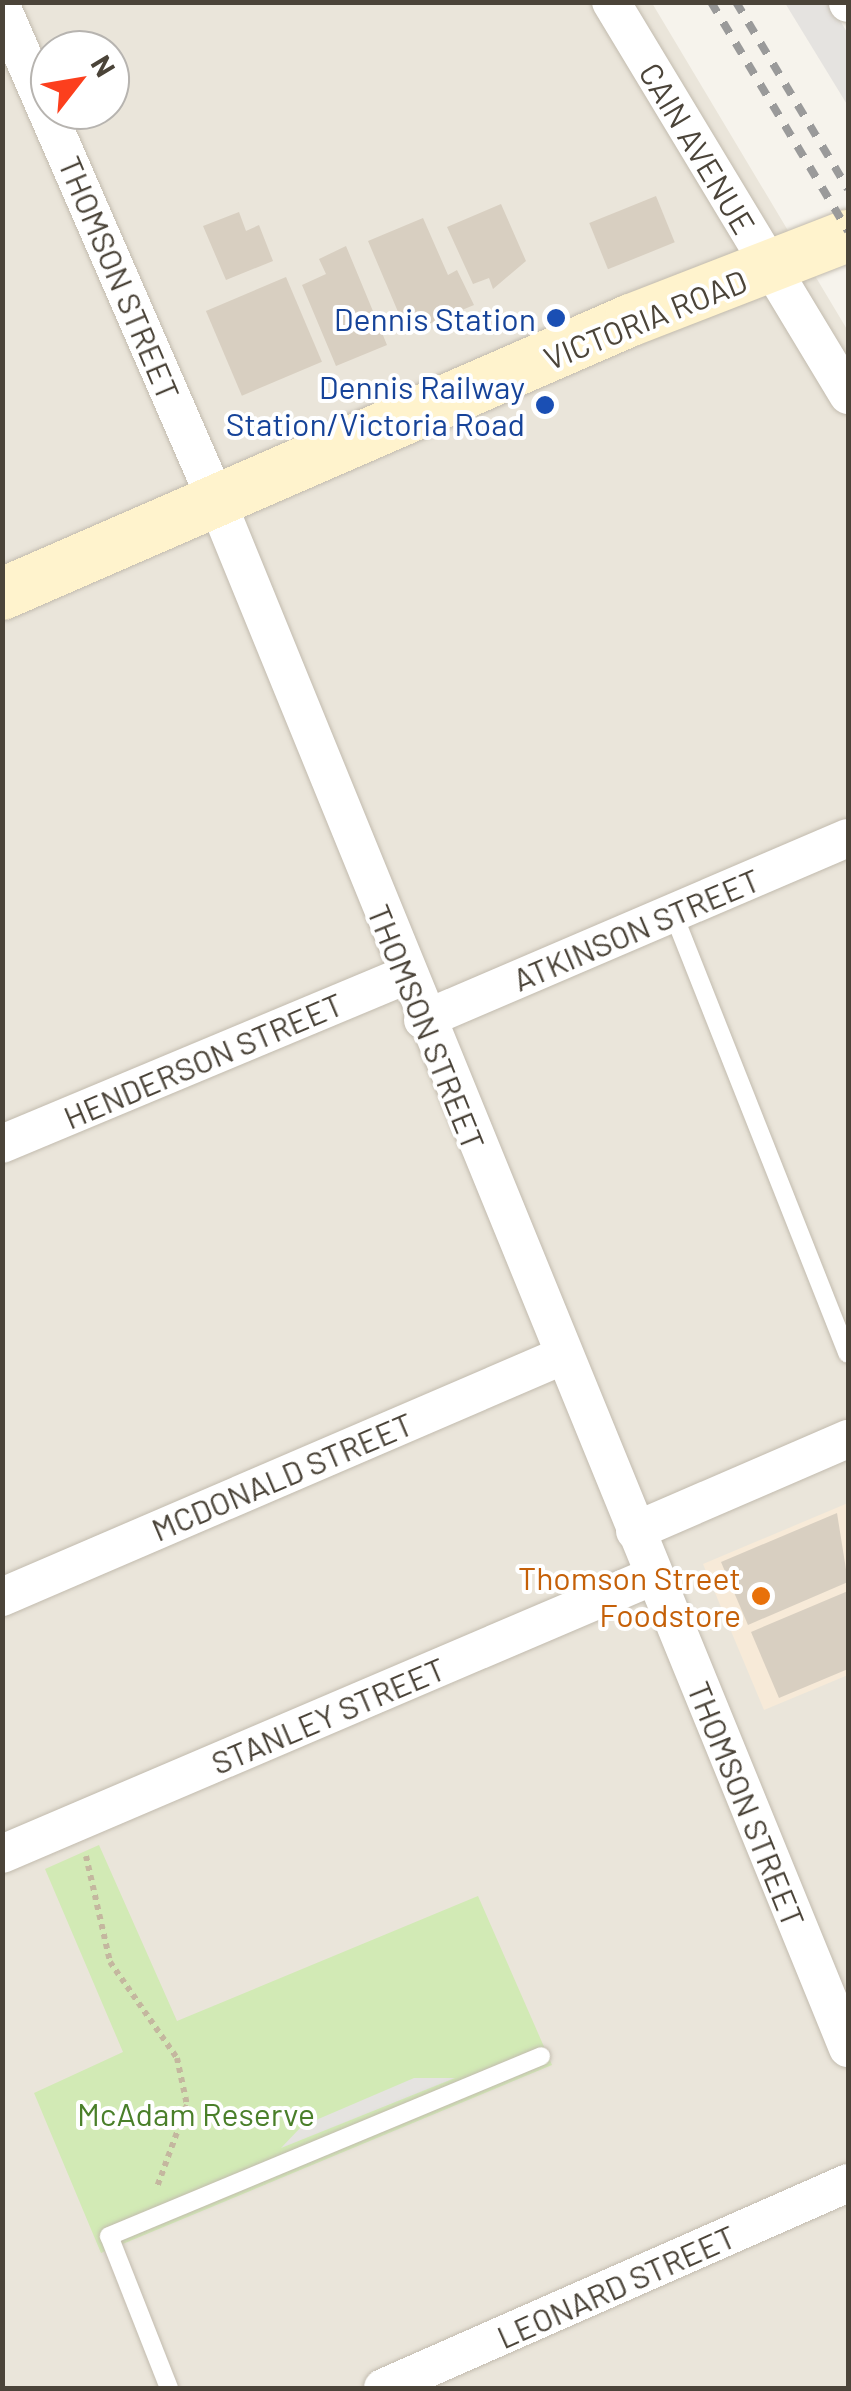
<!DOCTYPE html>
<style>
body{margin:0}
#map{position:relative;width:851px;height:2391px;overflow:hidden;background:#f6f3ec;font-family:Barlow,sans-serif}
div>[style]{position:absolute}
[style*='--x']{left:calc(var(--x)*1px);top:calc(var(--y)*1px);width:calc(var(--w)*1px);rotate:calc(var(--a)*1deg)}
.residential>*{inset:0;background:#eae5da}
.commercial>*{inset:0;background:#f7ead8}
.green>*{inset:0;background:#d2eab5}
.parking>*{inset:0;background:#e5e3e0}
.building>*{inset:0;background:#d8cfc1;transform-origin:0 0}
.path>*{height:6px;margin-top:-3px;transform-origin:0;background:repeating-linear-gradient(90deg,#c4b79f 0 5px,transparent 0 10px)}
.roads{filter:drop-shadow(0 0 2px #c2bbae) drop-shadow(0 0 2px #c2bbae)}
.lane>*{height:18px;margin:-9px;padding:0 9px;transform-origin:9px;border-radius:9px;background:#fff}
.street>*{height:38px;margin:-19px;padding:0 19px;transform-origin:19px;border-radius:19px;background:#fff}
.secondary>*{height:52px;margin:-26px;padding:0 26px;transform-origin:26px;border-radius:26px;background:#fff3cd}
.rail>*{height:8px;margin-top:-4px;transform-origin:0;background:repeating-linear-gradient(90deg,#9a9a9a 0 12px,transparent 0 24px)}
.dots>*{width:28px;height:28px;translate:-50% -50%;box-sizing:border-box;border:5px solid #fff;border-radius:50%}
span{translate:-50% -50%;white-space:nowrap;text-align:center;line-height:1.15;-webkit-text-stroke:8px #fff;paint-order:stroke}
.street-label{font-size:32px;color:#4b4439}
.transit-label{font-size:32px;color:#164399}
.right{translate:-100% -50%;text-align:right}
.food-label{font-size:32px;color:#c56008}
.park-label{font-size:32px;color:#4a7f2a}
.frame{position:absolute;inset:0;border:5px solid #4b4439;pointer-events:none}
.north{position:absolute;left:30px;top:30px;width:100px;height:100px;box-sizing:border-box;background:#fff;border:2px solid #b7b4b0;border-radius:50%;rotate:59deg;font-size:28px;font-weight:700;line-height:40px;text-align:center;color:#4b4439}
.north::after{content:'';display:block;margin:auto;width:35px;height:45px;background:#fc3f1d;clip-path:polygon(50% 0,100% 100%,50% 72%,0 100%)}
</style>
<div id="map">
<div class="residential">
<div style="clip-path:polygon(evenodd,3px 3px,652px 3px,848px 331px,848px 2388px,3px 2388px,3px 3px,50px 50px,110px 50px,110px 110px,50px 110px,50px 50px)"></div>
</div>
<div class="commercial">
<div style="clip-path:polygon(848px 1503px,848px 1675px,764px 1710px,703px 1564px)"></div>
</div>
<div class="green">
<div style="clip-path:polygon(99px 1845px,177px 2021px,478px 1896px,552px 2065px,101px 2253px,34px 2093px,123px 2052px,45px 1869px)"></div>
</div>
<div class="parking">
<div style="clip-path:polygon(785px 3px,830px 3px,848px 34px,848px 106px)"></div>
<div style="clip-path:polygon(414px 2078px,455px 2078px,281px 2148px,302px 2126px)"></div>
</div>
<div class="building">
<div style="left:656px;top:196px;width:50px;height:72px;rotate:68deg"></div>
<div style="clip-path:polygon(501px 204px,526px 261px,493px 289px,489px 278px,473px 284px,447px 227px)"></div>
<div style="clip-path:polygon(239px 212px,246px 231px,259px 225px,273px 261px,226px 280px,203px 226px)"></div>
<div style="clip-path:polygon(423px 218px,448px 275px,457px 270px,474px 305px,407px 333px,368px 241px)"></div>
<div style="clip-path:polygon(346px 246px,387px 345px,336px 366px,302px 285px,326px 274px,319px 259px)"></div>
<div style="left:286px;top:277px;width:92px;height:87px;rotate:67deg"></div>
<div style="clip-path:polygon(837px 1513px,848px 1582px,748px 1625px,721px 1562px)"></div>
<div style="clip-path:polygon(848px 1591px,848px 1669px,779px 1698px,751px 1632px)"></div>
</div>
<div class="path">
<div style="--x:86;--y:1856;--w:109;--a:77.2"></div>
<div style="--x:110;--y:1962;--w:117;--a:55.1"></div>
<div style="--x:177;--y:2058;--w:48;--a:78"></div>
<div style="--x:187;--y:2105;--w:87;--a:110.1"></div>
</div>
<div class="roads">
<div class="lane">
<div style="--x:673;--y:913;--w:474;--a:68.4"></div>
<div style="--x:169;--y:2388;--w:163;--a:-111.5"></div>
<div style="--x:109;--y:2236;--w:468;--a:-22.6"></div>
</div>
<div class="street">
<div style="--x:611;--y:2;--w:459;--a:58.9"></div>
<div style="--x:848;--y:2;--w:1;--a:90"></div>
<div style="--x:2;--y:8;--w:539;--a:66.48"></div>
<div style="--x:217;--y:502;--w:1670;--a:67.8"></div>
<div style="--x:423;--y:1020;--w:462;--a:-23.2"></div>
<div style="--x:2;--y:1144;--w:436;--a:-22.7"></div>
<div style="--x:635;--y:1531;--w:232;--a:-23.4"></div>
<div style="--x:2;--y:1597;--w:610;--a:-23.28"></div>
<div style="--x:2;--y:1854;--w:708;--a:-23.12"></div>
<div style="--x:383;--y:2388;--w:508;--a:-23.79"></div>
</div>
<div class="secondary">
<div style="--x:2;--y:594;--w:686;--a:-23.54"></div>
<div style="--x:631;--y:320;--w:233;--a:-21.2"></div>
</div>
</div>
<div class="rail">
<div style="--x:711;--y:2;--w:267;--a:59.1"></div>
<div style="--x:736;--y:2;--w:218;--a:59.1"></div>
</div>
<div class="dots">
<div style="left:556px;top:318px;background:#1a4fb4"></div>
<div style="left:545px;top:405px;background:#1a4fb4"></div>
<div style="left:761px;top:1596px;background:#e8710a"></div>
</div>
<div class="street-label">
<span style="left:698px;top:148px;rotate:59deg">CAIN AVENUE</span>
<span style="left:120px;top:278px;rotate:67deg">THOMSON STREET</span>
<span style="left:645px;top:319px;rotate:-22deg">VICTORIA ROAD</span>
<span style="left:636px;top:929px;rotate:-23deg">ATKINSON STREET</span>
<span style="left:427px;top:1027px;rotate:68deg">THOMSON STREET</span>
<span style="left:203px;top:1060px;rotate:-23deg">HENDERSON STREET</span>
<span style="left:282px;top:1476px;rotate:-23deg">MCDONALD STREET</span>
<span style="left:328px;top:1715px;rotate:-23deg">STANLEY STREET</span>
<span style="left:747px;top:1804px;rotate:68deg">THOMSON STREET</span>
<span style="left:616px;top:2286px;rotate:-24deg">LEONARD STREET</span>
</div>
<div class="transit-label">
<span class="right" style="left:536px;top:318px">Dennis Station</span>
<span class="right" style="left:525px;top:405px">Dennis Railway<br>Station/Victoria Road</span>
</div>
<div class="food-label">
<span class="right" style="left:741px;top:1596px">Thomson Street<br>Foodstore</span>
</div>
<div class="park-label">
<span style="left:196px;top:2113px">McAdam Reserve</span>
</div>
<div class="frame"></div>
<div class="north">N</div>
</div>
